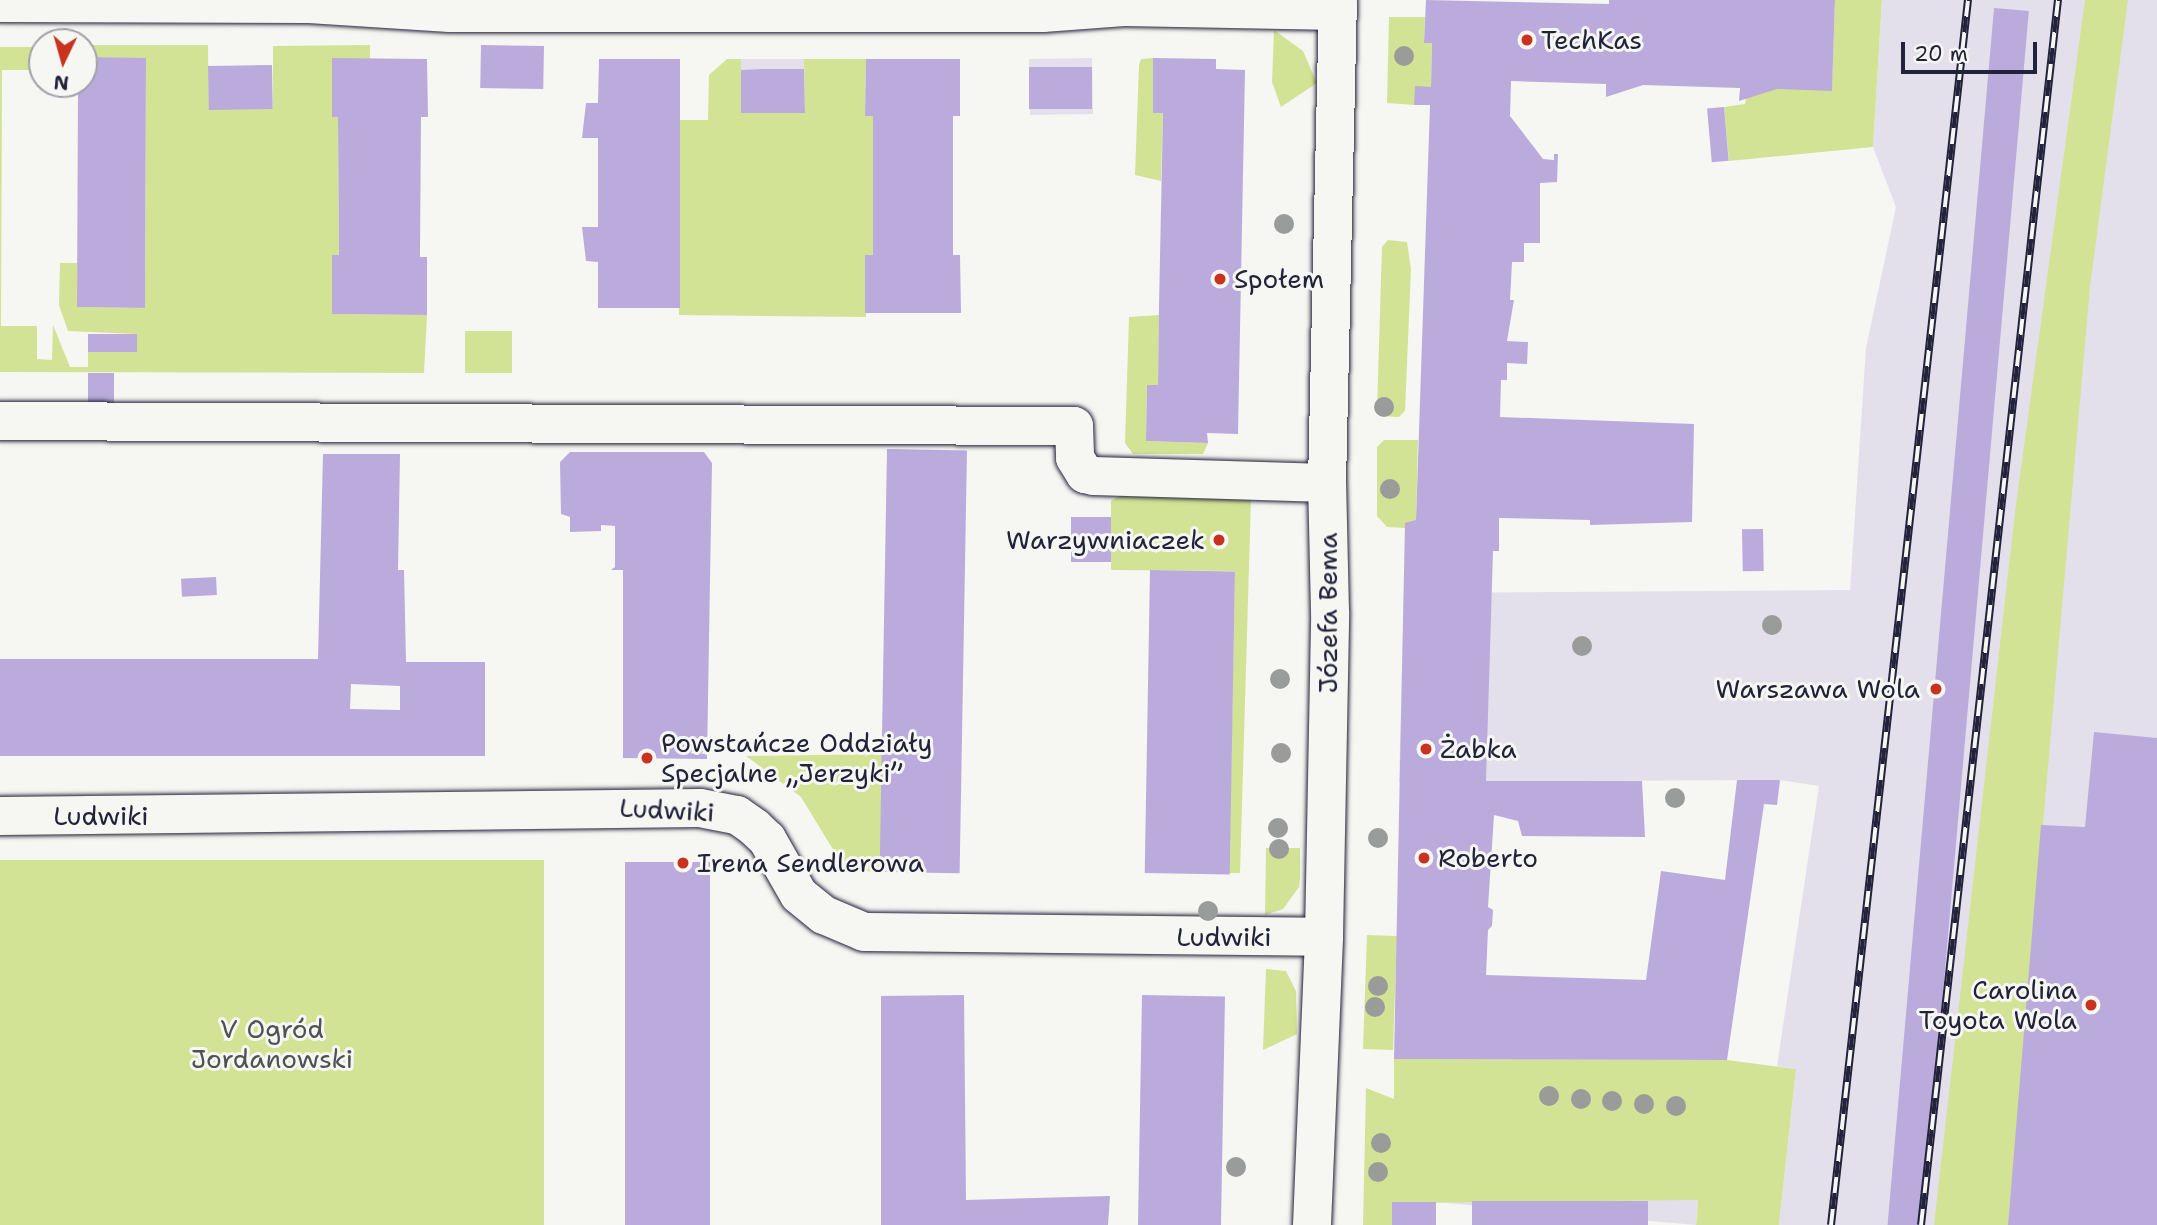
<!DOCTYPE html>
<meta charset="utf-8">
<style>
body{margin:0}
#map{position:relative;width:2157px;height:1225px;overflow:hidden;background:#f6f6f2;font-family:"Shantell Sans",sans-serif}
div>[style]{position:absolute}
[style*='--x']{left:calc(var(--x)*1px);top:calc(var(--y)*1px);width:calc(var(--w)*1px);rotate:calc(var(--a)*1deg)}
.built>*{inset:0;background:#e4e0eb;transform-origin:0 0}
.green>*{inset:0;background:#d2e396;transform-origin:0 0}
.building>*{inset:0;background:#baabdc;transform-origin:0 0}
.roads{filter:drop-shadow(0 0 2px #22223b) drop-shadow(0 0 2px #22223b)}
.street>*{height:38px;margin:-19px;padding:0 19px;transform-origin:19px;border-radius:19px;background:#f6f6f2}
.rail>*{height:8px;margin-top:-4px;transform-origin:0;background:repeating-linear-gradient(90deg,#f6f6f2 0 16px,#22223b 0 32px);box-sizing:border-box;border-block:2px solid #22223b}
.trees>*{width:20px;height:20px;margin:-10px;border-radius:50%;background:#9a9c9a}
.dots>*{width:19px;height:19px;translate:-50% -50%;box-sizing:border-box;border:4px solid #f6f6f2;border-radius:50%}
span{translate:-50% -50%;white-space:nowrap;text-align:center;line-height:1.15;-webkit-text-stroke:6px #f6f6f2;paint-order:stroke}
.poi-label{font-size:26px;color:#22223b}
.left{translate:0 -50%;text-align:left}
.right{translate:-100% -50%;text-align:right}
.street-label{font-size:26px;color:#22223b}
.park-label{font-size:26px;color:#4e5252}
.north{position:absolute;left:28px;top:28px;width:70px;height:70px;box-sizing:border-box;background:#f6f6f2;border:2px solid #a1a1a9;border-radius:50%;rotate:185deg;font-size:19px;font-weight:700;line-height:28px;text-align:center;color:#22223b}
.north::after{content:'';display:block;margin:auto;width:24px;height:32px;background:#c8321e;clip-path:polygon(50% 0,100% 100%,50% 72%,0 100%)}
.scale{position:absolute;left:1901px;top:42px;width:136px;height:32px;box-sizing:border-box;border:4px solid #22223b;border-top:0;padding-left:9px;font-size:21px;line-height:24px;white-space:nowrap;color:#22223b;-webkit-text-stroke:5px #f6f6f2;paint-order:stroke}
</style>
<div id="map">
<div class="built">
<div style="clip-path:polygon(1882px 0,2157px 0,2157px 1225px,1779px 1225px,1796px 1069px,1777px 1066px,1819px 786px,1780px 780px,1399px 782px,1404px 593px,1850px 590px,1866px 348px,1896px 207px,1873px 147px)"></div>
<div style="left:1092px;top:58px;width:56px;height:63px;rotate:89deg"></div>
<div style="left:741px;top:59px;width:63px;height:54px"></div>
<div style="left:1698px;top:1200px;width:25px;height:306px;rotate:95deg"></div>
</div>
<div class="green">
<div style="clip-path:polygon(1835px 0,1882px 0,1873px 147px,1729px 161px,1724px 107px,1745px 104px,1749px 82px,1832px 86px)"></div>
<div style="clip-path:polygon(2085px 0,2128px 0,2090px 287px,2008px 1225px,1934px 1225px,2015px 512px)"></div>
<div style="clip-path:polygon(1389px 17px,1425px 17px,1424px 43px,1432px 43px,1431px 87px,1414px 105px,1387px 103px)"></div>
<div style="clip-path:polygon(1274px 30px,1303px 51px,1317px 83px,1281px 107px,1272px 82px)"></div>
<div style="clip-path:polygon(84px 45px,208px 45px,209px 108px,273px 109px,273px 46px,370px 45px,370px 59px,332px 59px,332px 117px,338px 117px,339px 255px,332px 256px,332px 314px,427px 315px,424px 373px,0 372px,0 47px,39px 47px,38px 70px,2px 70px,1px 326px,37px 326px,37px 359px,52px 360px,53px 325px,70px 367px,88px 367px,88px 352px,136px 352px,136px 334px,68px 331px,59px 305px,60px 263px,77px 263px,77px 307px,145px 308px,146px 59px,84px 57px)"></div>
<div style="clip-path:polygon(1153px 58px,1153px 113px,1163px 113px,1161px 181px,1135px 175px,1139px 65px,1141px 59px)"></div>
<div style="clip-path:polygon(727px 59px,741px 59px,742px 113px,805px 113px,804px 59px,866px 59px,865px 116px,873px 116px,873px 255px,865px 255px,866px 317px,679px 315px,680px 120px,708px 120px,709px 75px)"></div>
<div style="clip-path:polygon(1388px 240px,1407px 242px,1411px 269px,1405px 411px,1399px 417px,1380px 416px,1377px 410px,1382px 247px)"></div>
<div style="clip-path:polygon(1159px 315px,1158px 385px,1147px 385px,1146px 441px,1208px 443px,1203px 454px,1133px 454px,1125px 443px,1129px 317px)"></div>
<div style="left:465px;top:331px;width:47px;height:42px"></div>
<div style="clip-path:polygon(1384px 440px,1418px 440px,1416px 520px,1405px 528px,1387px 527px,1377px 516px,1377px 447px)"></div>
<div style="clip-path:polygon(1121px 495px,1251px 498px,1240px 873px,1229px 873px,1235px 571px,1111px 570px,1111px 501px)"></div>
<div style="clip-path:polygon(886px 754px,886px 872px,858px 871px,840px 861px,801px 797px,746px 756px)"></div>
<div style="clip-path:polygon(1266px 848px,1300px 848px,1300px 878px,1299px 887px,1283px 909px,1265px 915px)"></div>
<div style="left:0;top:860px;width:544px;height:365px"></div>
<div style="left:1367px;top:935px;width:30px;height:114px;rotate:2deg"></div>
<div style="clip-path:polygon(1266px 969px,1286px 971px,1296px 991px,1297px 1034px,1263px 1050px)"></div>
<div style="clip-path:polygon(1394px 1059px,1727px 1060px,1796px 1069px,1779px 1225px,1696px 1225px,1698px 1200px,1393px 1203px,1392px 1225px,1363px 1225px,1366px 1088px,1394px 1099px)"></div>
</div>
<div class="building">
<div style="clip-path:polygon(1426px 0,1609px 4px,1609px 0,1835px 0,1832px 91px,1777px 89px,1739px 101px,1740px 88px,1643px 85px,1606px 97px,1606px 84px,1511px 81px,1510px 116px,1543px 159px,1554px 160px,1554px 154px,1558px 154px,1557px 182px,1540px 183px,1540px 243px,1524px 243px,1524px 262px,1512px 262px,1510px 300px,1514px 300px,1507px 341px,1528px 342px,1527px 364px,1507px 363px,1507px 380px,1501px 380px,1500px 417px,1694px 424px,1692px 522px,1590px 525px,1590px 520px,1499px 518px,1499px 551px,1493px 551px,1486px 781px,1642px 781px,1645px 837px,1522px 836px,1518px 821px,1494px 815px,1488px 907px,1493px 910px,1492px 926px,1488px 930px,1486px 975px,1646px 980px,1661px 871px,1725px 880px,1737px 780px,1780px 780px,1777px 805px,1764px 804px,1727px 1060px,1394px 1059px,1405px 523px,1416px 520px,1430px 105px,1414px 105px,1415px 86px,1431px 87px,1432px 43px,1424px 43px)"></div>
<div style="left:1994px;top:8px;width:35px;height:1225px;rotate:5deg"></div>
<div style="left:481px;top:45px;width:63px;height:43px;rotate:1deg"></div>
<div style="clip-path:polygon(84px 57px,146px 58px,145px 308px,77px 307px,78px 91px,79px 84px,84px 84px)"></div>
<div style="clip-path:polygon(332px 58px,427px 59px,428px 117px,421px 117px,420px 250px,420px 257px,427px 257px,427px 315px,332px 314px,332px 255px,339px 255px,338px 117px,332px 117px)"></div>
<div style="clip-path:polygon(1153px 58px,1216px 59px,1216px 69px,1245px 70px,1238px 434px,1207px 433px,1208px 443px,1146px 441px,1147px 385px,1158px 385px,1159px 306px,1163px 113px,1153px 113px)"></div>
<div style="clip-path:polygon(599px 59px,680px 59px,680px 308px,598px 308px,598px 262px,586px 261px,582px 227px,598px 227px,598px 138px,582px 138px,586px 103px,598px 103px)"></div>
<div style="clip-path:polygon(866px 59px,960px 59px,960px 116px,953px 116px,953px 255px,960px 255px,961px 313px,865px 313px,865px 255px,873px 255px,873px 116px,865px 116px)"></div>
<div style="left:272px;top:65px;width:44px;height:64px;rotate:89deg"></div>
<div style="left:1029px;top:67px;width:63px;height:42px"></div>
<div style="clip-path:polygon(762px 69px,804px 69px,805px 113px,741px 113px,741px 70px)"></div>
<div style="left:1724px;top:107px;width:54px;height:17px;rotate:85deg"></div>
<div style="left:137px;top:334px;width:18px;height:49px;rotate:90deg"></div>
<div style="left:88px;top:373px;width:26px;height:32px"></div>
<div style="left:887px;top:449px;width:80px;height:423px;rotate:1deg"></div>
<div style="clip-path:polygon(570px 452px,704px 452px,712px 463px,707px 759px,623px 758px,623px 570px,611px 570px,615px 567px,615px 526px,601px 525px,601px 531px,570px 532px,570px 517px,561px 514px,560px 462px)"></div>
<div style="clip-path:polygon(evenodd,323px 454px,400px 454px,398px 570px,404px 570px,406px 662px,485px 662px,485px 756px,0 756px,0 659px,318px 659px,323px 454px,351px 684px,400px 686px,400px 710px,350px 709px,351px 684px)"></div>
<div style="left:1111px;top:517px;width:45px;height:40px;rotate:90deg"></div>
<div style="left:1763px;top:529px;width:42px;height:21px;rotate:89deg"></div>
<div style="left:1150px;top:570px;width:85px;height:303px;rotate:1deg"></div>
<div style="left:216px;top:577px;width:18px;height:35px;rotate:87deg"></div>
<div style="clip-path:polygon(2094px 732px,2157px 738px,2157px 1225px,2008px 1225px,2041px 825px,2085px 827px)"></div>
<div style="left:710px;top:862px;width:363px;height:85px;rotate:90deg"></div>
<div style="clip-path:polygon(964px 995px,966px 1200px,1110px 1196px,1108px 1225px,881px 1225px,881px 996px)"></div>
<div style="left:1142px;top:995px;width:83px;height:230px;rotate:1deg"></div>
<div style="left:1472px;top:1201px;width:176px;height:24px"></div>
<div style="left:1436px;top:1202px;width:23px;height:44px;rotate:90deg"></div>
</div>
<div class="roads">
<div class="street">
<div style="--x:0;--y:3;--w:309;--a:0.2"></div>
<div style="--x:309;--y:4;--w:141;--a:3.7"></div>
<div style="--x:450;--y:13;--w:593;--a:0"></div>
<div style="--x:1043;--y:13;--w:81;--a:-4.2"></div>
<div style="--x:1124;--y:7;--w:214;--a:1.1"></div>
<div style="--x:0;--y:421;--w:1074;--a:0.27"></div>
<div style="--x:1074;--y:426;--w:32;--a:88"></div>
<div style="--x:1075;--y:458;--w:19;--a:58"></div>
<div style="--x:1085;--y:474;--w:9;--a:13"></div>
<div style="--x:1094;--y:476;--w:233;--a:1.7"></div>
<div style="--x:0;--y:816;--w:700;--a:-0.65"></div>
<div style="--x:700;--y:808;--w:38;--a:11"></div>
<div style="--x:737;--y:815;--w:21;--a:35"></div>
<div style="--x:754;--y:827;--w:18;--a:43"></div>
<div style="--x:767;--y:839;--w:64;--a:60.3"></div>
<div style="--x:799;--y:895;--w:32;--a:39"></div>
<div style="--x:824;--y:915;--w:43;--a:23"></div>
<div style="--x:864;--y:932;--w:460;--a:0.6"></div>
<div style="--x:1312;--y:1225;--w:288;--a:-87.6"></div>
<div style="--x:1324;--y:937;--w:325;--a:-88.9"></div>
<div style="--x:1330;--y:612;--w:129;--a:-91.3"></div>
<div style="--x:1327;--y:483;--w:483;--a:-88.7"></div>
</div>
</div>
<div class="rail">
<div style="--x:1831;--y:1225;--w:1233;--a:-83.62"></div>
<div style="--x:1921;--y:1225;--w:1233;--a:-83.62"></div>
</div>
<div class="trees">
<div style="left:1404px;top:56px"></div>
<div style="left:1284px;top:224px"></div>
<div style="left:1384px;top:407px"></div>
<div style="left:1390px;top:489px"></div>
<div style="left:1772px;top:625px"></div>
<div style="left:1582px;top:646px"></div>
<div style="left:1280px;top:679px"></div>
<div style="left:1281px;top:753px"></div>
<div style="left:1675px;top:798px"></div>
<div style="left:1278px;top:828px"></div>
<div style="left:1378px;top:838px"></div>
<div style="left:1279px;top:849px"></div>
<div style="left:1208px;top:911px"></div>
<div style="left:1378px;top:986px"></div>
<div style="left:1375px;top:1007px"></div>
<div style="left:1549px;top:1096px"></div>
<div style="left:1581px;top:1099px"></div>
<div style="left:1612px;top:1101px"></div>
<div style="left:1644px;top:1104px"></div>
<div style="left:1676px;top:1106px"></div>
<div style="left:1381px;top:1143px"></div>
<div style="left:1236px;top:1167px"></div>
<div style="left:1378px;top:1172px"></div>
</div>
<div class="dots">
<div style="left:1527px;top:40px;background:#c8321e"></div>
<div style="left:1220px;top:279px;background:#c8321e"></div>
<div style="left:1219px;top:540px;background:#c8321e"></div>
<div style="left:1936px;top:689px;background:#c8321e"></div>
<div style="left:1426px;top:749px;background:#c8321e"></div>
<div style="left:647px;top:758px;background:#c8321e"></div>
<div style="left:1424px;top:858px;background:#c8321e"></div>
<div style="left:683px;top:863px;background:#c8321e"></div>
<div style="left:2091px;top:1005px;background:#c8321e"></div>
</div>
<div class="poi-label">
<span class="left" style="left:1541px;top:40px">TechKas</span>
<span class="left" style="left:1234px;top:279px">Społem</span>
<span class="right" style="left:1205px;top:540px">Warzywniaczek</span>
<span class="right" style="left:1920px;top:689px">Warszawa Wola</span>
<span class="left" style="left:661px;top:758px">Powstańcze Oddziały<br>Specjalne „Jerzyki”</span>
<span class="left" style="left:1440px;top:749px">Żabka</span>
<span class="left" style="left:1438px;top:858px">Roberto</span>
<span class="left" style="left:697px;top:863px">Irena Sendlerowa</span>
<span class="right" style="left:2077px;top:1005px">Carolina<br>Toyota Wola</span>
</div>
<div class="street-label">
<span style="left:1328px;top:613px;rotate:-90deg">Józefa Bema</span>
<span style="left:667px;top:810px;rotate:3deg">Ludwiki</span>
<span style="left:101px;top:816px">Ludwiki</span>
<span style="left:1224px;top:937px">Ludwiki</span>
</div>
<div class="park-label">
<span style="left:272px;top:1044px">V Ogród<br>Jordanowski</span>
</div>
<div class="north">N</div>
<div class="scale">20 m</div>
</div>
